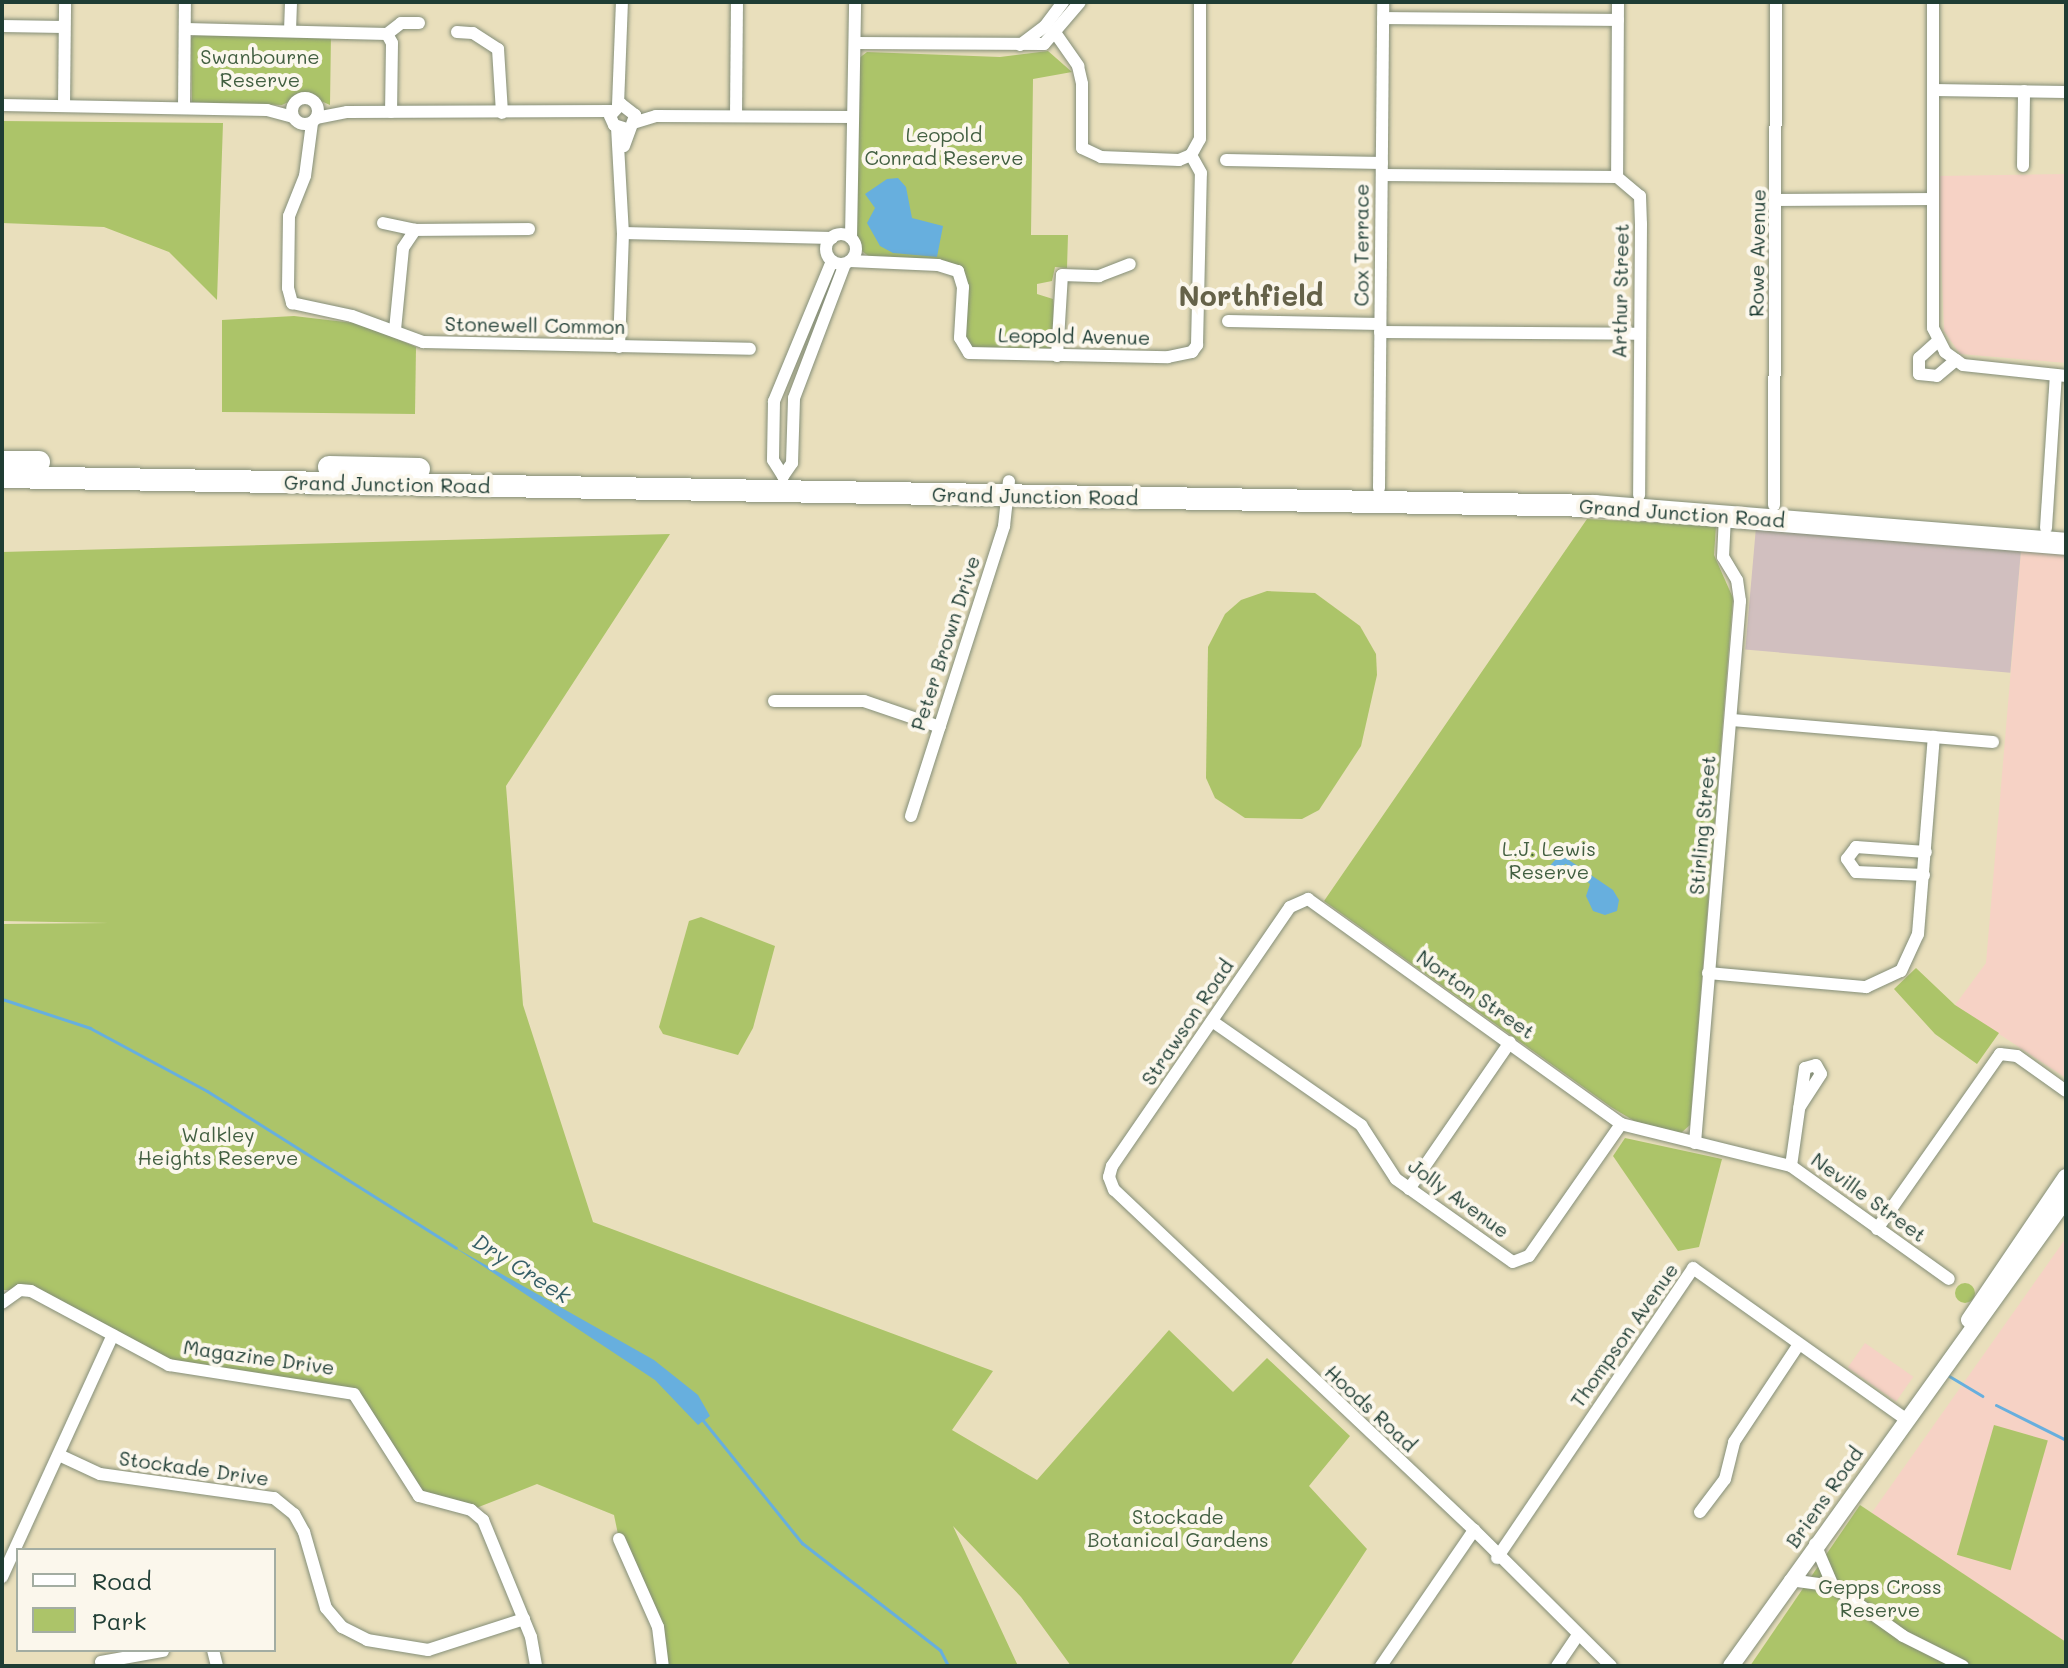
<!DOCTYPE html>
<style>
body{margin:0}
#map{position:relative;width:2068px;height:1668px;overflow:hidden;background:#e9dfbc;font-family:Mali,sans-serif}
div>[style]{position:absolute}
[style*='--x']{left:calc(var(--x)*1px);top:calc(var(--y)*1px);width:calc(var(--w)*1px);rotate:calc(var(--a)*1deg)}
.built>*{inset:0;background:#f6d2c5;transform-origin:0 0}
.industrial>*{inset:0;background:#d1bfbf;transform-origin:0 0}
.green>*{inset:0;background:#acc469;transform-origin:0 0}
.round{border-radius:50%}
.water>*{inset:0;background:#67afde}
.stream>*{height:3px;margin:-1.5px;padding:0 1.5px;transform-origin:1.5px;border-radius:1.5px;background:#67afde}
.roads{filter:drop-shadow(0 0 2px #848e78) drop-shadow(0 0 2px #848e78)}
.street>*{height:12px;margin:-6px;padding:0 6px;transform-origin:6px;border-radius:6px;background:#fff}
.street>.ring{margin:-6px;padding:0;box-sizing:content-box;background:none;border:12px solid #fff;border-radius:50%}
.secondary>*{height:16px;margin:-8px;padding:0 8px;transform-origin:8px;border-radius:8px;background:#fff}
.highway>*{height:22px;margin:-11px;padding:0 11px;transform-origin:11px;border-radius:11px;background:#fff}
span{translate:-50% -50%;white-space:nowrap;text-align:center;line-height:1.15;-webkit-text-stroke:8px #fbf7ec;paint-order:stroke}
.park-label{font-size:20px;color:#425f41}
.street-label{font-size:20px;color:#1f3d34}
.water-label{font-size:22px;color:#355f67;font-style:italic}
.district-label{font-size:28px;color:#656249;font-weight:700}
.frame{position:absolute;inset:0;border:4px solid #1f3d34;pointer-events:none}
.legend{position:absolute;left:16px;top:1548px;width:260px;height:104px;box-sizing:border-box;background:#fbf7ec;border:2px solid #a3ada2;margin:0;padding:10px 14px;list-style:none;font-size:24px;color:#1f3d34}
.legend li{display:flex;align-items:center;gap:16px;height:40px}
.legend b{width:40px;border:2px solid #a3ada2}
</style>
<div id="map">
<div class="built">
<div style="clip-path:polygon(2066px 174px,2066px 363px,1960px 354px,1944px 331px,1938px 176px)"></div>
<div style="clip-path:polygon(2021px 551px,2066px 555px,2066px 1078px,1955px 1005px,1986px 963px)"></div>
<div style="clip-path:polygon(2066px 1238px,2066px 1646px,1854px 1538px)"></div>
<div style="left:1865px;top:1343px;width:59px;height:30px;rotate:35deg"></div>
</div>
<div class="industrial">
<div style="left:1756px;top:527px;width:266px;height:123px;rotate:5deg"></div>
</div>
<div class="green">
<div style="clip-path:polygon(196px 33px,331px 35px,330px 105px,305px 94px,282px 105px,192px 102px,191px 38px)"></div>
<div style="clip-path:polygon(1048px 51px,1072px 72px,1033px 79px,1031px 235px,1068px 235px,1067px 268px,1055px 267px,1052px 281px,1037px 284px,1037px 294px,1053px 299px,1054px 342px,1050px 350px,974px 350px,965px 337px,962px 271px,871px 258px,858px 248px,854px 237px,858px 59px,867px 52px,1000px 57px)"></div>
<div style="clip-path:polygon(2px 121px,223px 123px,217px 300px,169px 252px,104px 227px,2px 223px)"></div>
<div style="clip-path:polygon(294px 316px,362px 324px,416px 347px,415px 414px,222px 412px,222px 320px)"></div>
<div style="clip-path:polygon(1587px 519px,1716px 526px,1714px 555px,1733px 598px,1690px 1125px,1681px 1133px,1636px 1122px,1611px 1107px,1324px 901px)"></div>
<div style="clip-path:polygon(670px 534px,506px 786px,523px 1005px,593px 1222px,993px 1371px,952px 1430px,1037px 1480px,1169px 1330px,1233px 1392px,1267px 1358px,1350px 1436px,1309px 1486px,1367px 1549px,1290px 1666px,1071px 1666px,1021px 1597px,953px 1526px,1018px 1666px,659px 1666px,658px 1627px,619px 1539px,614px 1515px,537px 1484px,471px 1510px,423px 1499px,354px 1394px,169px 1365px,25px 1290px,2px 1290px,2px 924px,109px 923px,2px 921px,2px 552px)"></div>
<div style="clip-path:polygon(1267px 591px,1315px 593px,1360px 626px,1376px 654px,1377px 675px,1361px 746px,1319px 810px,1302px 819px,1245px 818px,1215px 798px,1206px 778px,1208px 647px,1225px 614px,1241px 600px)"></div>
<div style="clip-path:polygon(701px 917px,775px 946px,753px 1028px,738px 1055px,663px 1034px,659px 1027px,689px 921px)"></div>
<div style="clip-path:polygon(1916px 968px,1955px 1005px,1999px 1033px,1977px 1064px,1935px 1034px,1894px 989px)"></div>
<div style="clip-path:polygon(1625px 1138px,1722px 1159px,1699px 1247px,1678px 1251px,1613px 1156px)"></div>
<div class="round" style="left:1955px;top:1283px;width:20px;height:20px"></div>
<div style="left:1994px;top:1425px;width:56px;height:135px;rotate:16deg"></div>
<div style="clip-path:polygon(1860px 1505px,2066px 1642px,2066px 1666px,1750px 1666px)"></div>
</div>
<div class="water">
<div style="clip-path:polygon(898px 178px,906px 187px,912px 218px,943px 226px,937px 257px,893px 253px,880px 246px,867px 223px,875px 208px,865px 194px,887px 179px)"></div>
<div style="clip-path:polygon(1566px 858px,1613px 890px,1619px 900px,1617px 911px,1605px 915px,1593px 911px,1586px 896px,1590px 884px,1566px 864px,1540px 877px,1555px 860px)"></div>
<div style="clip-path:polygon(454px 1247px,654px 1360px,698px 1395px,710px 1416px,698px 1425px,655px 1380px)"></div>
</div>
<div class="stream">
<div style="--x:2;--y:999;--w:93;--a:18.2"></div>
<div style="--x:90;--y:1028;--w:133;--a:28.3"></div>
<div style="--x:207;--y:1091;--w:294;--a:32.2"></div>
<div style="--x:1949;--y:1376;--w:39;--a:31"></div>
<div style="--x:1996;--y:1405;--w:78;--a:26.6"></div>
<div style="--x:701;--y:1418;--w:161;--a:51.1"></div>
<div style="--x:802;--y:1543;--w:175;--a:37.8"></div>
<div style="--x:940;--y:1650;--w:18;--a:63"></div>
</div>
<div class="roads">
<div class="street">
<div style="--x:1618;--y:2;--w:175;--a:90.3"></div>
<div style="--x:1617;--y:177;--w:30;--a:40"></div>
<div style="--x:1640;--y:196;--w:28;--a:88"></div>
<div style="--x:1641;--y:224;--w:271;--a:90.4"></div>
<div style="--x:1933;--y:2;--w:326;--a:90"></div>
<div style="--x:1933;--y:328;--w:27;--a:63"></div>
<div style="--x:1945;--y:352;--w:22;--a:36"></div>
<div style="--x:1963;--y:365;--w:104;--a:6.1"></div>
<div style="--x:1383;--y:18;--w:235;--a:0.5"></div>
<div style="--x:2;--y:26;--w:62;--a:0.9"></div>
<div style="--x:186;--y:29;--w:201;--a:1.4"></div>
<div style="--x:387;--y:34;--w:10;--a:61"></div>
<div style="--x:392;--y:43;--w:69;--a:90.8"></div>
<div style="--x:290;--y:31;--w:29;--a:-88"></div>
<div style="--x:457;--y:32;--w:16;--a:4"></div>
<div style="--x:473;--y:33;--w:30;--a:33"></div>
<div style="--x:498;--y:49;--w:64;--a:86.4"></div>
<div style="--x:387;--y:34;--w:18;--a:-38"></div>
<div style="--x:401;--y:23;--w:18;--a:0"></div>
<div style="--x:1056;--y:34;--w:39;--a:55"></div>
<div style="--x:1078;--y:66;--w:18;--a:77"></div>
<div style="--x:1082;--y:84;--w:64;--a:90"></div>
<div style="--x:1082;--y:148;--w:21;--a:25"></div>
<div style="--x:1101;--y:157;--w:78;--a:2.2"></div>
<div style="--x:1179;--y:160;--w:13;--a:-23"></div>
<div style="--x:855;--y:43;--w:189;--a:0.3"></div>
<div style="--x:1044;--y:44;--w:55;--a:-49.4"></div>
<div style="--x:1020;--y:45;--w:31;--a:-37"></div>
<div style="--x:1045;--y:26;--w:30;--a:-53"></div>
<div style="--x:1933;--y:90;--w:133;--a:0.9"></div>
<div class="ring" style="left:292px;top:98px;width:14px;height:14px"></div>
<div style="--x:2;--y:105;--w:265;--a:1.1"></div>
<div style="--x:267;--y:110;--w:27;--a:15"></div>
<div style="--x:618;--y:105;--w:103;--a:-87.8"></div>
<div style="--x:64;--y:106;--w:104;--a:-89.4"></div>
<div style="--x:184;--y:108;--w:106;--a:-89.5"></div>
<div style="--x:736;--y:116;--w:114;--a:-89.5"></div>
<div style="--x:316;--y:118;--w:32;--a:-11"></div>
<div style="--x:347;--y:112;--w:264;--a:-0.2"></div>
<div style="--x:312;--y:123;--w:53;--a:97.5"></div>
<div style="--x:305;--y:176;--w:43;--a:111.8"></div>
<div style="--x:289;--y:216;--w:72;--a:90.8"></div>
<div style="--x:288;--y:288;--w:16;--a:75"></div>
<div style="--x:292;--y:303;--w:61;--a:12.2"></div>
<div style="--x:352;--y:316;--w:76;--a:20.1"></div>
<div style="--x:423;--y:342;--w:327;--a:1.2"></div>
<div style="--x:633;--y:123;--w:24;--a:-17"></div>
<div style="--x:656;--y:116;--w:197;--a:0.3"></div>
<div style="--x:617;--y:127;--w:106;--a:86.8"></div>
<div style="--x:623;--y:233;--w:114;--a:92"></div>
<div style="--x:624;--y:146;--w:33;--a:-70"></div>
<div style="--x:635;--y:115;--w:18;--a:-142"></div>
<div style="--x:621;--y:104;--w:16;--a:133"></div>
<div style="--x:610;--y:116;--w:10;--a:66"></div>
<div style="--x:614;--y:125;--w:10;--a:17"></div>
<div style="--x:1226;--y:160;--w:156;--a:1.1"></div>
<div style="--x:2023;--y:166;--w:75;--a:-89.2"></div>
<div style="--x:1382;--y:175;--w:235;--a:0.5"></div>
<div style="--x:1778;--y:200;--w:153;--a:-0.4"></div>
<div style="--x:383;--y:223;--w:33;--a:12"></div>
<div style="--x:623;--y:233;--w:209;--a:1.4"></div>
<div class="ring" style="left:826px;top:234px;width:18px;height:18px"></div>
<div style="--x:851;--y:238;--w:236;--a:-89"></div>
<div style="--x:832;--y:261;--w:152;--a:112.5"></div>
<div style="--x:774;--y:401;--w:59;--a:91"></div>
<div style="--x:773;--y:460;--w:19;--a:58"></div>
<div style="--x:783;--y:476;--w:16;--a:-55"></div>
<div style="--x:792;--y:463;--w:65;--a:-88.2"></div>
<div style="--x:794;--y:398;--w:143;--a:-69.2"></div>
<div style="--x:850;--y:261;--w:88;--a:2.6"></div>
<div style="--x:938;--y:265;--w:21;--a:17"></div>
<div style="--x:958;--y:271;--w:17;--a:73"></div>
<div style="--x:963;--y:287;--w:51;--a:93.4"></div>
<div style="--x:960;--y:338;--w:17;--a:59"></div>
<div style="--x:969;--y:353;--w:199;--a:1.2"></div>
<div style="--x:1168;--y:357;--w:25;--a:-12"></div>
<div style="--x:1192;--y:352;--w:9;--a:-54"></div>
<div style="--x:1197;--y:345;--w:172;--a:-88.7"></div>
<div style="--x:1201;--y:173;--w:21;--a:-119"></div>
<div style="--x:1191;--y:155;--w:18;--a:-61"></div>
<div style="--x:1200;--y:139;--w:137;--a:-90"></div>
<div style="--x:1228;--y:321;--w:152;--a:1.1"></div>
<div style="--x:395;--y:330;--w:82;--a:-84.4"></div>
<div style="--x:403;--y:248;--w:22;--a:-56"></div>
<div style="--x:415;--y:230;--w:114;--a:-0.5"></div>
<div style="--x:1380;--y:332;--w:259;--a:0.4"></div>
<div style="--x:1938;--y:341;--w:25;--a:138"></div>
<div style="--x:1919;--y:358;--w:16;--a:90"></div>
<div style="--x:1919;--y:374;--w:18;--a:6"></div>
<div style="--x:1937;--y:376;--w:25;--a:-40"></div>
<div style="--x:1057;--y:356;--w:81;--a:-86.5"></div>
<div style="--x:1062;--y:275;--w:37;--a:2"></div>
<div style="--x:1099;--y:276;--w:33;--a:-21"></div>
<div style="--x:1379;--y:488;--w:486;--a:-89.5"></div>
<div style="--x:1774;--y:505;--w:503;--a:-89.77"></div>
<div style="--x:2046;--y:528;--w:153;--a:-86.3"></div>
<div style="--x:774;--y:701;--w:90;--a:0"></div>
<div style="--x:864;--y:701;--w:80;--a:18.9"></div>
<div style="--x:1732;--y:720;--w:262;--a:4.8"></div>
<div style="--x:911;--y:816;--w:305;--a:-72.2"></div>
<div style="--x:1004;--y:526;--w:45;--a:-83.7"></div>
<div style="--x:1924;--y:875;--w:68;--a:-177.5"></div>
<div style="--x:1856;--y:872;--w:16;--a:-125"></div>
<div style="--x:1847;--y:859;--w:15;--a:-53"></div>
<div style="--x:1856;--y:847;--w:70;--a:4.1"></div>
<div style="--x:1708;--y:973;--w:159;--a:5.1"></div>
<div style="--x:1866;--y:987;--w:38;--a:-25"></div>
<div style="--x:1901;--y:971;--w:41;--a:-65.3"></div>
<div style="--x:1918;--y:934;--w:198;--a:-85.4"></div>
<div style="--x:1212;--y:1021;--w:182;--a:34.9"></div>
<div style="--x:1361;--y:1125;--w:64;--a:57.1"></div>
<div style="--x:1396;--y:1179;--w:143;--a:35.4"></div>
<div style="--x:1513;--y:1262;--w:17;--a:-21"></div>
<div style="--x:1529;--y:1256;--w:161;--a:-55.1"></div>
<div style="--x:1695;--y:1143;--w:544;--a:-85.25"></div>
<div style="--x:1740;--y:601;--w:21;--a:-98"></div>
<div style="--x:1737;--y:580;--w:27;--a:-121"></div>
<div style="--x:1723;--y:557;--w:41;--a:-87.2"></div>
<div style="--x:1791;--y:1166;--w:99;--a:-81.9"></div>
<div style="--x:1805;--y:1068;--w:11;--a:-15"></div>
<div style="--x:1816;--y:1065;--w:10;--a:61"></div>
<div style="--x:1821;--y:1074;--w:40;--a:122.9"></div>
<div style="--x:1409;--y:1189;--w:178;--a:-55.5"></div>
<div style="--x:1877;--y:1229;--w:214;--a:-54.9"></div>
<div style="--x:2000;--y:1054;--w:17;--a:7"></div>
<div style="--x:2017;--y:1056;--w:60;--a:35.5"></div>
<div style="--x:2;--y:1303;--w:22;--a:-36"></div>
<div style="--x:20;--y:1290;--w:11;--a:5"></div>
<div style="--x:31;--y:1291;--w:157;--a:28.2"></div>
<div style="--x:169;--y:1365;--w:187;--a:8.9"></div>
<div style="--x:354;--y:1394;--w:121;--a:57.5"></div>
<div style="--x:419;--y:1496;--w:54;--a:15.1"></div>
<div style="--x:471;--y:1510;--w:16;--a:40"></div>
<div style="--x:483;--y:1520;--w:126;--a:67.7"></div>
<div style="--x:531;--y:1637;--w:29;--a:80"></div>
<div style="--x:59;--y:1455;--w:45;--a:24.9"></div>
<div style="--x:100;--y:1474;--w:176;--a:7.9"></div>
<div style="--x:274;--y:1498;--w:26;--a:39"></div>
<div style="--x:294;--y:1514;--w:21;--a:61"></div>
<div style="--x:304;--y:1532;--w:79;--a:73.9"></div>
<div style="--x:326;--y:1608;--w:25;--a:50"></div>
<div style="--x:342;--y:1627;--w:28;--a:27"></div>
<div style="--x:367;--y:1640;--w:62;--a:9.3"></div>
<div style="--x:428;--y:1650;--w:101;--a:-17.9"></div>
<div style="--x:1700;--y:1512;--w:41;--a:-52.9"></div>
<div style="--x:1725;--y:1479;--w:38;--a:-76"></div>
<div style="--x:1734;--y:1442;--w:114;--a:-56.4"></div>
<div style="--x:619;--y:1539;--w:96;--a:66.1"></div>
<div style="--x:658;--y:1627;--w:39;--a:83"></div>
<div style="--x:1815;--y:1544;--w:46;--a:66.8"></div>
<div style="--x:1833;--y:1586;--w:86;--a:35.5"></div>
<div style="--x:1903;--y:1636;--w:67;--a:26.6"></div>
<div style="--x:1497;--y:1558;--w:350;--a:-55.9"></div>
<div style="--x:1693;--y:1268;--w:259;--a:35.4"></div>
<div style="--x:2;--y:1577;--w:266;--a:-65.4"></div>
<div style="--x:1790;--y:1580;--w:43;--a:7.9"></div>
<div style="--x:213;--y:1650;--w:16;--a:76"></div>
<div style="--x:101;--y:1662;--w:63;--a:-10.1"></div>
<div style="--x:1381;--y:1666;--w:165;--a:-55.6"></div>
<div style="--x:1557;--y:1666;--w:37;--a:-56"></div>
<div style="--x:1611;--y:1666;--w:193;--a:-135.2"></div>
<div style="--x:1474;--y:1530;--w:495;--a:-136.6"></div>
<div style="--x:1114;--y:1190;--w:14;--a:-111"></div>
<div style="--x:1109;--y:1177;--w:11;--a:-75"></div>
<div style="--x:1112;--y:1166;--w:314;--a:-55.5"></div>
<div style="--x:1290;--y:907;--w:20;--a:-24"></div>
<div style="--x:1308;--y:899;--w:385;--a:35.7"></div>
<div style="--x:1621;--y:1124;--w:175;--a:13.9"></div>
<div style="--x:1791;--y:1166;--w:194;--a:35.6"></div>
</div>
<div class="secondary">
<div style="--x:1969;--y:1320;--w:173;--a:-55.9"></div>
<div style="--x:1731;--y:1666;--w:575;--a:-54.35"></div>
</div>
<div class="highway">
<div style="--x:2;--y:462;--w:37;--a:0"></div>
<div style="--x:329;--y:467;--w:90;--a:1.3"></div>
<div style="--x:2;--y:477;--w:1593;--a:1.04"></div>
<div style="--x:1595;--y:506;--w:473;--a:4.6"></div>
</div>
</div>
<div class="park-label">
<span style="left:260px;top:68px">Swanbourne<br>Reserve</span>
<span style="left:944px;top:146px">Leopold<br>Conrad Reserve</span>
<span style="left:1549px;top:860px">L.J. Lewis<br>Reserve</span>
<span style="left:218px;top:1146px">Walkley<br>Heights Reserve</span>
<span style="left:1178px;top:1528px">Stockade<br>Botanical Gardens</span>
<span style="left:1880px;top:1598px">Gepps Cross<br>Reserve</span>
</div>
<div class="street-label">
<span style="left:1361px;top:245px;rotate:-90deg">Cox Terrace</span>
<span style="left:1757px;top:253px;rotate:-89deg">Rowe Avenue</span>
<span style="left:1620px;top:291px;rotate:-89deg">Arthur Street</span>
<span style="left:535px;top:325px;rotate:1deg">Stonewell Common</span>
<span style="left:1074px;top:336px;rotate:1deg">Leopold Avenue</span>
<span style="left:387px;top:484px;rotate:1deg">Grand Junction Road</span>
<span style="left:1035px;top:496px;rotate:1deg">Grand Junction Road</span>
<span style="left:1682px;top:513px;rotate:4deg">Grand Junction Road</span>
<span style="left:945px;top:643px;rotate:-72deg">Peter Brown Drive</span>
<span style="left:1702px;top:825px;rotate:-85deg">Stirling Street</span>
<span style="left:1476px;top:994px;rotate:35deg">Norton Street</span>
<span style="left:1187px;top:1022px;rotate:-56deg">Strawson Road</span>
<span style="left:1869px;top:1197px;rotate:36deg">Neville Street</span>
<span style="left:1459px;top:1198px;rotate:36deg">Jolly Avenue</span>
<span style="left:1624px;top:1335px;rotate:-55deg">Thompson Avenue</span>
<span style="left:259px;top:1357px;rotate:8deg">Magazine Drive</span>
<span style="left:1371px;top:1408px;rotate:43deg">Hoods Road</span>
<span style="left:194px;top:1468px;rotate:8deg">Stockade Drive</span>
<span style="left:1824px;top:1497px;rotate:-55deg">Briens Road</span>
</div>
<div class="water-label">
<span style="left:522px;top:1268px;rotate:32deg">Dry Creek</span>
</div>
<div class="district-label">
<span style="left:1251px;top:295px">Northfield</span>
</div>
<div class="frame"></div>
<ul class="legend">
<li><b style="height:10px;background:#fff"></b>Road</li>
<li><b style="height:22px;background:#acc469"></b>Park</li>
</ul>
</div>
